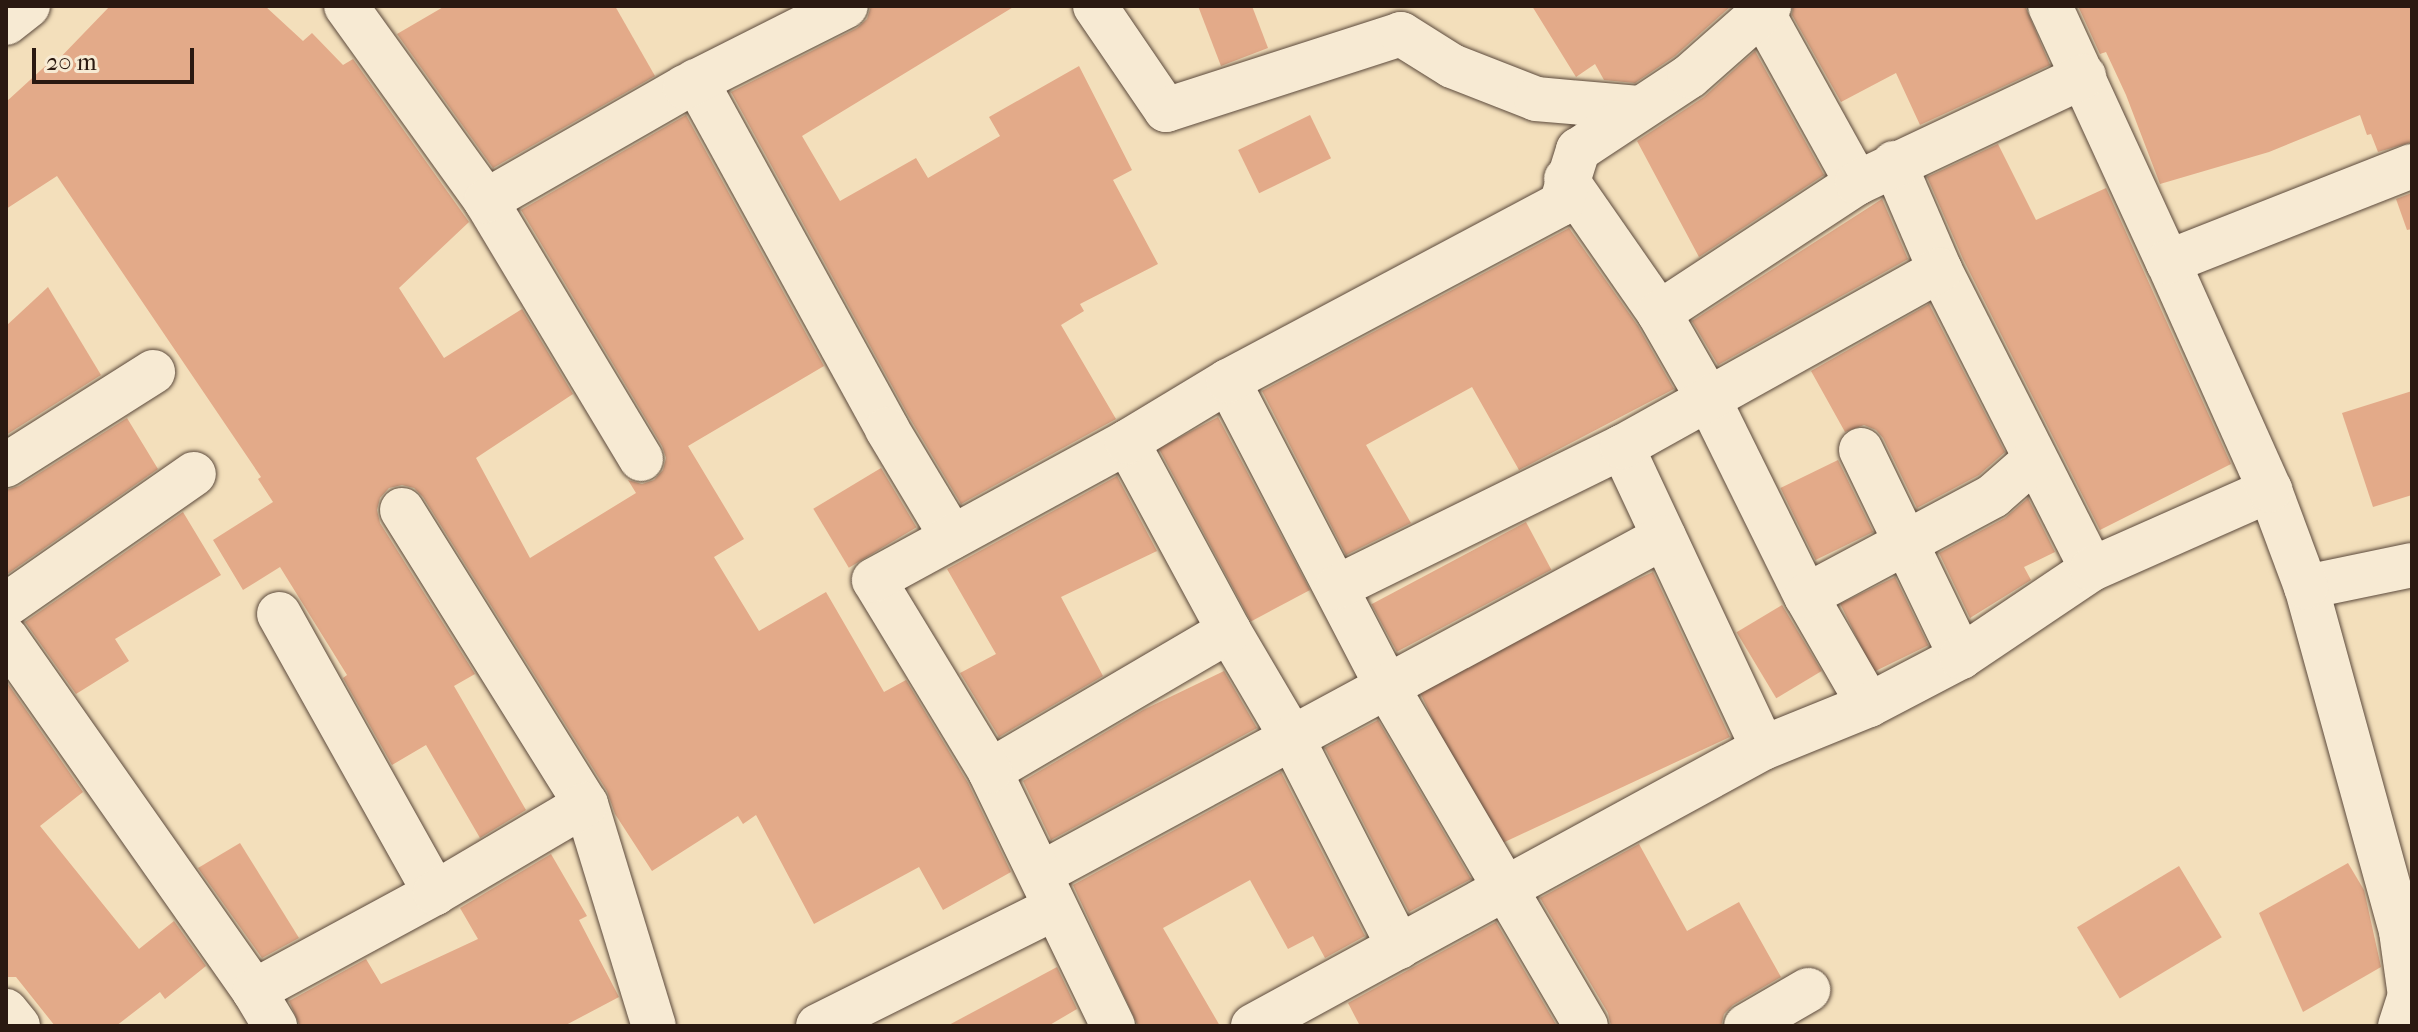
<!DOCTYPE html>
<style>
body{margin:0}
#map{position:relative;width:2418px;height:1032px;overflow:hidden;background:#f3dfbb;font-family:"IM FELL French Canon",serif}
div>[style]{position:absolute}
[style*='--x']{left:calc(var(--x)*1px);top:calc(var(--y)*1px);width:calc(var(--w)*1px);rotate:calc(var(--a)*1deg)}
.building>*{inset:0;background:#e3aa89;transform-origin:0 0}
.roads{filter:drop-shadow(0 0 2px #5c4a3c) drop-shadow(0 0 2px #5c4a3c)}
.street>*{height:44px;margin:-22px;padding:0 22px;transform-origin:22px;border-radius:22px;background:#f7ead3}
.secondary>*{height:44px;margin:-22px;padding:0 22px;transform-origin:22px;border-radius:22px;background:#f7ead3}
span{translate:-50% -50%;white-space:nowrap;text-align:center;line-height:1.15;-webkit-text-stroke:6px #f7ead3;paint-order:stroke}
.frame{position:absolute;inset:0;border:8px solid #2a1911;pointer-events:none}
.scale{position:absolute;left:32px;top:48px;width:162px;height:36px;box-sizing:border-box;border:4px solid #2a1911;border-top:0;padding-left:10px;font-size:24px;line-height:28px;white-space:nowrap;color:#2a1911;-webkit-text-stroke:6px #f7ead3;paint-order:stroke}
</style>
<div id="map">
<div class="building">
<div style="clip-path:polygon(110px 6px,265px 6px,303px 41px,312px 33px,343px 65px,353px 59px,469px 222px,399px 288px,444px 358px,522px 309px,573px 394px,476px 458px,530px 558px,636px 493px,628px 480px,642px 484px,654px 480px,663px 470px,666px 458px,662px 446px,521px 210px,686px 115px,824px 366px,688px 446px,744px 539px,714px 557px,759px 631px,826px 592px,884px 692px,906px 680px,968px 783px,1011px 872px,943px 910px,919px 867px,814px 924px,756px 815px,743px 824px,738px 816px,652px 871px,615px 814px,607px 791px,423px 497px,414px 488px,402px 485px,389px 488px,380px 498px,377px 510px,380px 523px,475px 674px,454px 686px,526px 810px,480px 838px,426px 745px,392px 765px,343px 678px,347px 675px,280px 567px,243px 590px,213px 540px,273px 502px,258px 479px,261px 477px,57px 176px,6px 209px,6px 102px,53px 59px,56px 62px)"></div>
<div style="clip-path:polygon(445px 6px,615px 6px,655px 76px,493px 168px,397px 34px)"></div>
<div style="clip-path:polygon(871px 6px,1015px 6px,802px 136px,840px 201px,916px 158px,928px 178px,1000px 136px,989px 117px,1079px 66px,1132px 170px,1113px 180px,1158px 264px,1080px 304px,1084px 311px,1061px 325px,1116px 419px,961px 504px,909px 417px,731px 92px,857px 28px,867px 19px)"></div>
<div style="clip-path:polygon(1198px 6px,1252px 6px,1268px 48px,1221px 66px)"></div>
<div style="clip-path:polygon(1532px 6px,1731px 6px,1675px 56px,1635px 83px,1604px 80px,1595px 64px,1576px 77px)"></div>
<div style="clip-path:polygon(1793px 6px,2025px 6px,2050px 65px,1920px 125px,1896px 73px,1841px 102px,1792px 15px)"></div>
<div style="clip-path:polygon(2078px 6px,2412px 6px,2412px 142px,2378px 152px,2371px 134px,2367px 135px,2360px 115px,2269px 152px,2160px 184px,2126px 95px,2106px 52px,2100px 54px)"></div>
<div style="clip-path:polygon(1755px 51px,1824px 175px,1699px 257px,1637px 141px,1704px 97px)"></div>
<div style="left:1310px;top:115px;width:48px;height:80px;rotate:64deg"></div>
<div style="clip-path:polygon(1998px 144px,2036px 220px,2106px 188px,2231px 464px,2100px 530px,1963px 259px,1927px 177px)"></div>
<div style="clip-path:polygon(2412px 193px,2412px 229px,2407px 230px,2396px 199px)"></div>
<div style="clip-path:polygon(1882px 199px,1908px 259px,1718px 365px,1692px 321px)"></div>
<div style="clip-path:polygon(1569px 228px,1638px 326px,1674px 389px,1519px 470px,1472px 387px,1366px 445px,1411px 523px,1346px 555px,1262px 391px)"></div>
<div style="clip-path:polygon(48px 287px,101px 375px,6px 435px,6px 326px)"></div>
<div style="clip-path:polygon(1929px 304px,2005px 452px,1979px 475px,1917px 508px,1883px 438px,1876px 430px,1864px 425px,1845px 432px,1811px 371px)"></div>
<div style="clip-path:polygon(2412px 391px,2412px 495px,2373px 507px,2342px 413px)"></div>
<div style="left:1218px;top:417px;width:196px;height:67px;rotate:62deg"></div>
<div style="clip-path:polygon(127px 418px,158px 469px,6px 575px,6px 490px,19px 486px)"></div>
<div style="left:1838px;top:460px;width:80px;height:64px;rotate:64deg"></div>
<div style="left:881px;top:468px;width:69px;height:79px;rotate:59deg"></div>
<div style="clip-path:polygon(1117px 476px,1157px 551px,1061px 597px,1103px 676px,999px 737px,960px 673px,996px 654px,947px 569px)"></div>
<div style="clip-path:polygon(2028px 498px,2055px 552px,2024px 567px,2031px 580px,1970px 618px,1939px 553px,2005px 518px)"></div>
<div style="clip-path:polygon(183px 512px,221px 575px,115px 639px,129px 661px,76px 694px,25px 622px)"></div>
<div style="left:1526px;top:522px;width:54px;height:175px;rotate:62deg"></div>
<div style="left:1653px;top:572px;width:182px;height:262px;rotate:65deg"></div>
<div style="left:1895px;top:577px;width:76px;height:61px;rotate:64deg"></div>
<div style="left:1782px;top:605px;width:77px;height:53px;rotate:59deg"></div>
<div style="clip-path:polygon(1224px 671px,1257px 728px,1051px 840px,1023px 781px,1143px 710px)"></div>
<div style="clip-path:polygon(6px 681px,83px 792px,40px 826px,139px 949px,174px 921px,206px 966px,165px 999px,160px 992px,116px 1026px,55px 1026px,16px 977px,6px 977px)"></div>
<div style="clip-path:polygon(1378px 720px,1471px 879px,1409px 912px,1325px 748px)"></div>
<div style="clip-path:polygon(1281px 772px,1365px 936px,1325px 958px,1313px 936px,1288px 949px,1250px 880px,1163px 928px,1220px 1026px,1138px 1026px,1073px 885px)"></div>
<div style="clip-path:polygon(240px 843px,299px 938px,262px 958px,198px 868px)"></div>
<div style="clip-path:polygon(1639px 844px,1687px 931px,1739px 902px,1781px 977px,1733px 1005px,1724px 1014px,1721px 1026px,1611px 1026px,1608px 1013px,1540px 898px)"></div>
<div style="clip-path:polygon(551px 854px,587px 916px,579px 920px,619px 997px,564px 1026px,300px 1026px,289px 1001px,366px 959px,381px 984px,478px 939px,460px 908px)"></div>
<div style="clip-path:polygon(2348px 863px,2364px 890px,2381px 967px,2303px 1012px,2259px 913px)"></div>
<div style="left:2179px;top:866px;width:83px;height:119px;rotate:59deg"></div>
<div style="clip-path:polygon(1496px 922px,1557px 1026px,1360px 1026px,1348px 1003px)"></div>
<div style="clip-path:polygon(1057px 967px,1077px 1009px,1048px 1026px,947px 1026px)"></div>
</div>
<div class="roads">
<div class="street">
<div style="--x:346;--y:6;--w:240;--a:54.3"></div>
<div style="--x:486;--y:201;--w:301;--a:59"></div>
<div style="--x:1095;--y:6;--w:126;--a:55.7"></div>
<div style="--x:1166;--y:110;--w:247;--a:-17.9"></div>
<div style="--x:1401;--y:34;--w:60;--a:32.1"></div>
<div style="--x:1452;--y:66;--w:90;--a:21.4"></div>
<div style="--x:1536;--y:99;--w:103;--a:5"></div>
<div style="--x:2050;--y:6;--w:282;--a:65.3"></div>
<div style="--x:1761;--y:10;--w:198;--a:61"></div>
<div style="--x:696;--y:81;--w:397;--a:61.2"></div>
<div style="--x:887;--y:429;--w:126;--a:59"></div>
<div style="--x:1894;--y:163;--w:116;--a:66.7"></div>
<div style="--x:1940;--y:270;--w:335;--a:63.1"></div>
<div style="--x:1566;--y:179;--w:163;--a:55.2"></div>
<div style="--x:1659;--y:313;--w:100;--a:60.1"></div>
<div style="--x:1709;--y:400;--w:219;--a:63.7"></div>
<div style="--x:1806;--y:596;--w:126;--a:60"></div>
<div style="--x:486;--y:201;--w:229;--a:-29.8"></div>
<div style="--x:685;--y:87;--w:180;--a:-26.7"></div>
<div style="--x:1659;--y:313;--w:237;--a:-33.3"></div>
<div style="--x:1857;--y:183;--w:251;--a:-25.2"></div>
<div style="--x:1228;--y:381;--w:345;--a:62.5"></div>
<div style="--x:1387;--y:687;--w:393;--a:59.6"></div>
<div style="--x:1127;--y:442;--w:215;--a:61.6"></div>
<div style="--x:1229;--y:631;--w:124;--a:59.5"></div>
<div style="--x:1292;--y:738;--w:235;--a:62.9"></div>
<div style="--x:1622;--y:447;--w:332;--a:64.9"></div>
<div style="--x:1861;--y:450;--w:230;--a:64.2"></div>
<div style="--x:6;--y:465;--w:174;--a:-32.3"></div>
<div style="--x:402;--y:510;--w:347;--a:58"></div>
<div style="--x:586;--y:804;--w:232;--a:73"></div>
<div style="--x:1337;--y:587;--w:318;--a:-26.2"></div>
<div style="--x:1622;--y:447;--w:364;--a:-29.1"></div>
<div style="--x:2306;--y:587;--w:108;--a:-11.7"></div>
<div style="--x:1806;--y:596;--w:212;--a:-28.1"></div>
<div style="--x:1993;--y:496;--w:55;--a:-41.3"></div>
<div style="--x:6;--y:605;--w:229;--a:-34.9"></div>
<div style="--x:279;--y:614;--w:320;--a:60.8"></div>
<div style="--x:6;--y:638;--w:431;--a:54.9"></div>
<div style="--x:254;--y:991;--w:41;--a:59"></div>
<div style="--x:990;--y:771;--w:277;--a:-30.4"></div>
<div style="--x:1042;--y:873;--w:707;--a:-28.38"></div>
<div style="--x:254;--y:991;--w:206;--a:-28.4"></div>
<div style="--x:435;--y:893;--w:175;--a:-30.5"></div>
<div style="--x:6;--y:1011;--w:19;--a:51"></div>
<div style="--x:818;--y:1026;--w:265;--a:-26.5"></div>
<div style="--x:1113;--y:1026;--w:283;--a:-115.8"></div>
<div style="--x:990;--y:771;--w:223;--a:-121.3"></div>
<div style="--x:874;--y:580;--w:288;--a:-28.6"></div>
<div style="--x:1127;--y:442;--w:118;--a:-31.1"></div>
<div style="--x:1228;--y:381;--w:377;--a:-28"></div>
<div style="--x:1561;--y:204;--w:57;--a:-72.5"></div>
<div style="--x:1578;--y:150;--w:134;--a:-33.5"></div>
<div style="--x:1690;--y:76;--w:106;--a:-41.5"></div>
<div style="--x:1253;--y:1026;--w:581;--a:-28.59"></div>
<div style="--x:1763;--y:748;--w:114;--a:-22.1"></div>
<div style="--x:1869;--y:705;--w:104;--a:-27.6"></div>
<div style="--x:1961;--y:657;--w:158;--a:-33.9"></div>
<div style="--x:2092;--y:569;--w:195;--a:-23.9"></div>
<div style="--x:1746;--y:1026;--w:72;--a:-30.1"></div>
</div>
<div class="secondary">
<div style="--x:6;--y:23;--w:28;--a:-38"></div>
<div style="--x:2400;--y:1026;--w:32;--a:-72"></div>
<div style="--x:2410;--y:996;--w:66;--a:-97.9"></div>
<div style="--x:2401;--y:931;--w:357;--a:-105.4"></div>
<div style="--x:2306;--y:587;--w:103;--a:-110.4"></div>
<div style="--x:2270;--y:490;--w:250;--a:-114.1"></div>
<div style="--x:2168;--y:262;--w:262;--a:-21.5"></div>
</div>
</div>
<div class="frame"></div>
<div class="scale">20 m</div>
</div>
